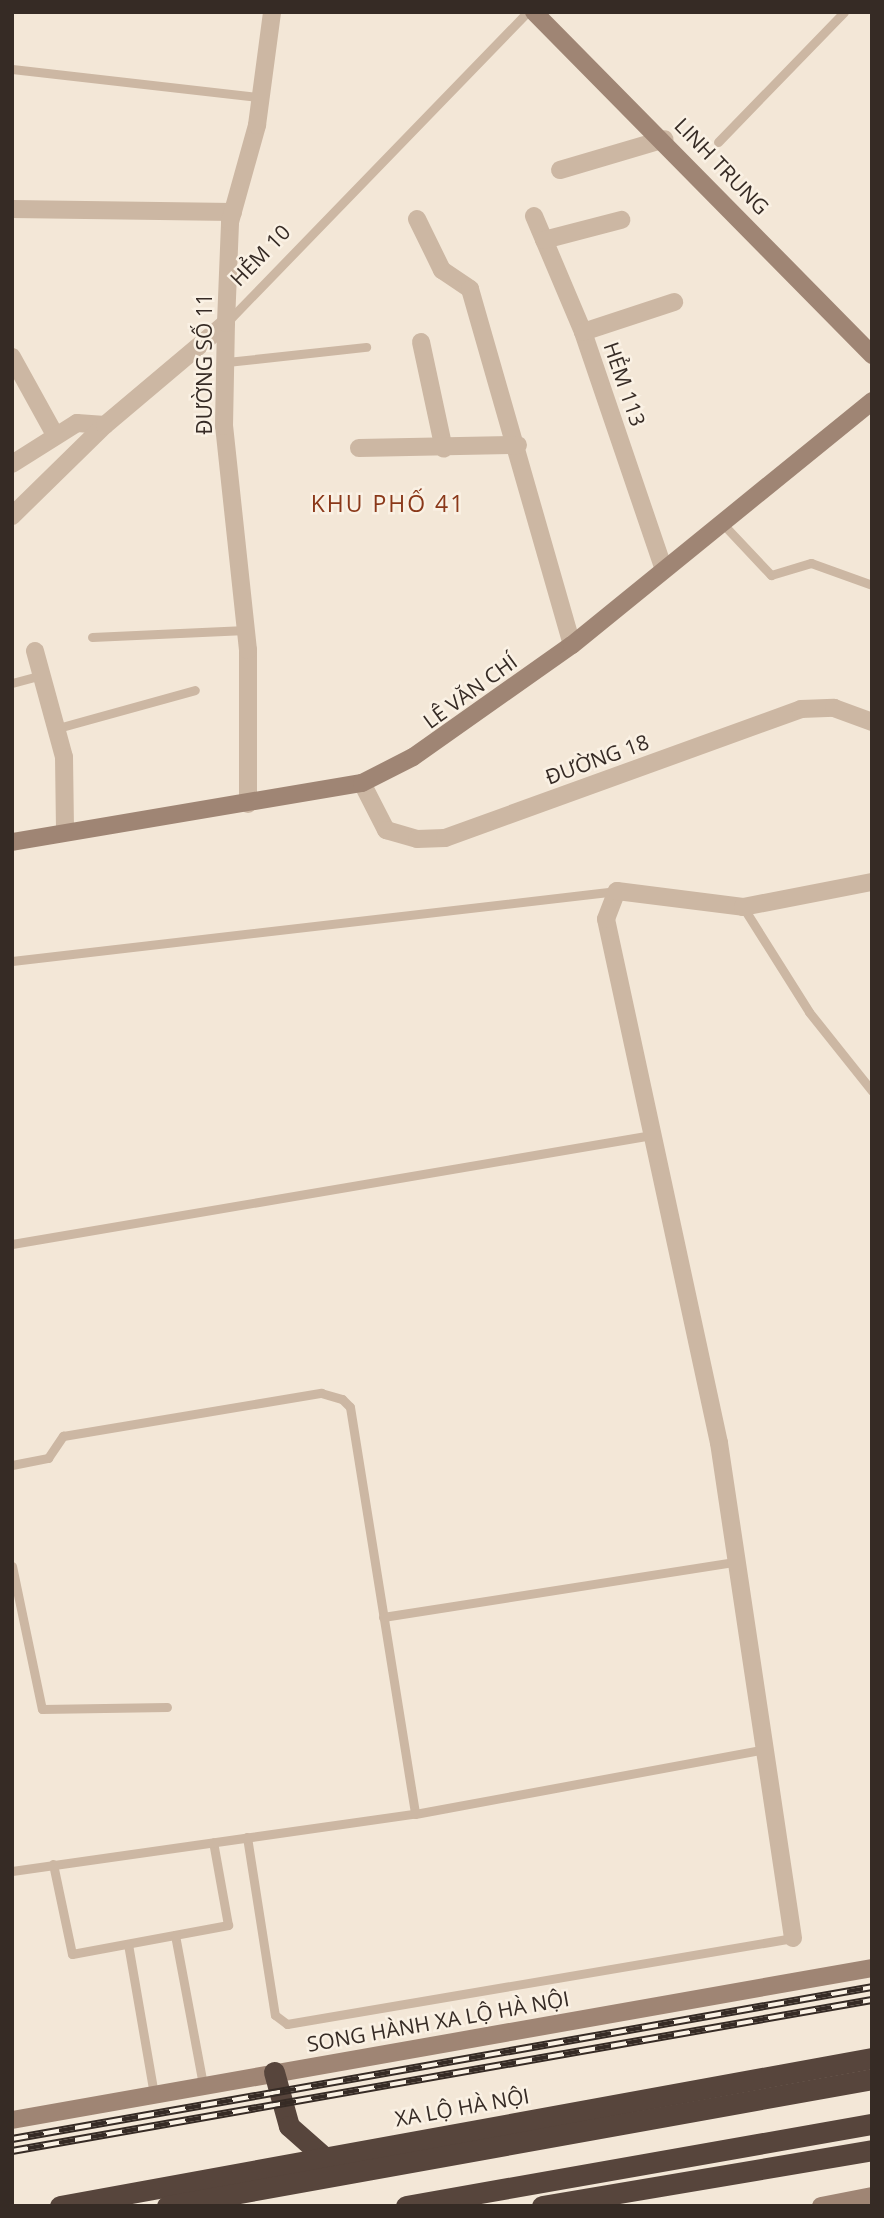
<!DOCTYPE html>
<meta charset="utf-8">
<style>
body{margin:0}
#map{position:relative;width:884px;height:2218px;overflow:hidden;background:#f3e7d7;font-family:"Open Sans",sans-serif}
div>[style]{position:absolute}
[style*='--x']{left:calc(var(--x)*1px);top:calc(var(--y)*1px);width:calc(var(--w)*1px);rotate:calc(var(--a)*1deg)}
.lane>*{height:9px;margin:-4.5px;padding:0 4.5px;transform-origin:4.5px;border-radius:4.5px;background:#ccb7a3}
.street>*{height:18px;margin:-9px;padding:0 9px;transform-origin:9px;border-radius:9px;background:#ccb7a3}
.secondary>*{height:18px;margin:-9px;padding:0 9px;transform-origin:9px;border-radius:9px;background:#9f8574}
.highway>*{height:21px;margin:-10.5px;padding:0 10.5px;transform-origin:10.5px;border-radius:10.5px;background:#57453c}
.rail>*{height:8px;margin-top:-4px;transform-origin:0;background:repeating-linear-gradient(90deg,#faf1e4 0 16px,#362b25 0 32px);box-sizing:border-box;border-block:2px solid #362b25}
span{translate:-50% -50%;white-space:nowrap;text-align:center;line-height:1.15;-webkit-text-stroke:5px #faf1e4;paint-order:stroke}
.street-label{font-size:21px;color:#362b25}
.neighbourhood-label{font-size:23px;color:#8a3819;letter-spacing:2px}
.frame{position:absolute;inset:0;border:14px solid #362b25;pointer-events:none}
</style>
<div id="map">
<div class="lane">
<div style="--x:12;--y:69;--w:246;--a:6.5"></div>
<div style="--x:718;--y:142;--w:181;--a:-45.9"></div>
<div style="--x:229;--y:320;--w:429;--a:-45.9"></div>
<div style="--x:227;--y:362;--w:140;--a:-6.2"></div>
<div style="--x:721;--y:522;--w:73;--a:46.7"></div>
<div style="--x:771;--y:575;--w:42;--a:-16.7"></div>
<div style="--x:811;--y:563;--w:65;--a:19.8"></div>
<div style="--x:92;--y:637;--w:154;--a:-2.6"></div>
<div style="--x:12;--y:683;--w:31;--a:-15"></div>
<div style="--x:58;--y:728;--w:142;--a:-15.5"></div>
<div style="--x:743;--y:907;--w:124;--a:57.8"></div>
<div style="--x:809;--y:1012;--w:101;--a:51.4"></div>
<div style="--x:12;--y:961;--w:609;--a:-6.6"></div>
<div style="--x:12;--y:1244;--w:649;--a:-9.67"></div>
<div style="--x:12;--y:1465;--w:37;--a:-11"></div>
<div style="--x:48;--y:1458;--w:27;--a:-56"></div>
<div style="--x:63;--y:1436;--w:262;--a:-9.5"></div>
<div style="--x:321;--y:1393;--w:22;--a:16"></div>
<div style="--x:342;--y:1399;--w:11;--a:45"></div>
<div style="--x:350;--y:1407;--w:412;--a:80.9"></div>
<div style="--x:12;--y:1566;--w:146;--a:78.2"></div>
<div style="--x:42;--y:1709;--w:125;--a:-0.9"></div>
<div style="--x:383;--y:1617;--w:356;--a:-8.9"></div>
<div style="--x:247;--y:1837;--w:180;--a:81.1"></div>
<div style="--x:275;--y:2015;--w:15;--a:37"></div>
<div style="--x:287;--y:2024;--w:513;--a:-9.65"></div>
<div style="--x:53;--y:1864;--w:92;--a:78.1"></div>
<div style="--x:72;--y:1954;--w:159;--a:-10.5"></div>
<div style="--x:228;--y:1925;--w:84;--a:-100.2"></div>
<div style="--x:12;--y:1871;--w:407;--a:-8.1"></div>
<div style="--x:415;--y:1814;--w:352;--a:-10.5"></div>
<div style="--x:175;--y:1935;--w:153;--a:79.4"></div>
<div style="--x:128;--y:1944;--w:152;--a:80.2"></div>
</div>
<div class="street">
<div style="--x:560;--y:170;--w:109;--a:-16.4"></div>
<div style="--x:12;--y:209;--w:221;--a:0.8"></div>
<div style="--x:534;--y:216;--w:126;--a:67.1"></div>
<div style="--x:583;--y:332;--w:251;--a:71.2"></div>
<div style="--x:417;--y:219;--w:57;--a:63.9"></div>
<div style="--x:442;--y:270;--w:34;--a:34"></div>
<div style="--x:470;--y:289;--w:370;--a:74"></div>
<div style="--x:544;--y:240;--w:80;--a:-14.6"></div>
<div style="--x:583;--y:332;--w:96;--a:-18.2"></div>
<div style="--x:421;--y:342;--w:109;--a:77.9"></div>
<div style="--x:12;--y:357;--w:89;--a:61.1"></div>
<div style="--x:359;--y:448;--w:159;--a:-1.1"></div>
<div style="--x:12;--y:464;--w:77;--a:-32.2"></div>
<div style="--x:77;--y:423;--w:28;--a:4"></div>
<div style="--x:12;--y:516;--w:130;--a:-44.4"></div>
<div style="--x:105;--y:425;--w:158;--a:-40.1"></div>
<div style="--x:35;--y:651;--w:110;--a:74.7"></div>
<div style="--x:64;--y:757;--w:75;--a:89.2"></div>
<div style="--x:362;--y:783;--w:53;--a:62.9"></div>
<div style="--x:386;--y:830;--w:32;--a:16"></div>
<div style="--x:417;--y:839;--w:28;--a:-2"></div>
<div style="--x:445;--y:838;--w:379;--a:-19.9"></div>
<div style="--x:801;--y:709;--w:33;--a:-2"></div>
<div style="--x:834;--y:708;--w:40;--a:20.2"></div>
<div style="--x:248;--y:804;--w:154;--a:-90"></div>
<div style="--x:248;--y:650;--w:225;--a:-96.1"></div>
<div style="--x:224;--y:426;--w:103;--a:-88.9"></div>
<div style="--x:226;--y:323;--w:101;--a:-87.7"></div>
<div style="--x:230;--y:222;--w:101;--a:-74.4"></div>
<div style="--x:257;--y:125;--w:114;--a:-82.4"></div>
<div style="--x:793;--y:1938;--w:501;--a:-98.5"></div>
<div style="--x:719;--y:1443;--w:536;--a:-102.17"></div>
<div style="--x:606;--y:919;--w:30;--a:-69"></div>
<div style="--x:617;--y:891;--w:127;--a:7.2"></div>
<div style="--x:743;--y:907;--w:131;--a:-11"></div>
</div>
<div class="secondary">
<div style="--x:534;--y:12;--w:482;--a:45.4"></div>
<div style="--x:12;--y:842;--w:355;--a:-9.6"></div>
<div style="--x:362;--y:783;--w:57;--a:-27"></div>
<div style="--x:413;--y:757;--w:194;--a:-35.2"></div>
<div style="--x:572;--y:645;--w:387;--a:-39.1"></div>
<div style="--x:12;--y:2120;--w:873;--a:-10.02"></div>
<div style="--x:821;--y:2206;--w:52;--a:-11.1"></div>
</div>
<div class="highway">
<div style="--x:274;--y:2072;--w:56;--a:74.5"></div>
<div style="--x:289;--y:2126;--w:47;--a:41.5"></div>
<div style="--x:60;--y:2206;--w:825;--a:-10.33"></div>
<div style="--x:167;--y:2206;--w:716;--a:-10.21"></div>
<div style="--x:406;--y:2206;--w:473;--a:-10"></div>
<div style="--x:542;--y:2206;--w:335;--a:-9.6"></div>
</div>
<div class="rail">
<div style="--x:12;--y:2139;--w:873;--a:-10.02"></div>
<div style="--x:12;--y:2151;--w:873;--a:-9.96"></div>
</div>
<div class="street-label">
<span style="left:722px;top:166px;rotate:46deg">LINH TRUNG</span>
<span style="left:260px;top:255px;rotate:-46deg">HẺM 10</span>
<span style="left:204px;top:364px;rotate:-90deg">ĐƯỜNG SỐ 11</span>
<span style="left:625px;top:384px;rotate:71deg">HẺM 113</span>
<span style="left:470px;top:691px;rotate:-36deg">LÊ VĂN CHÍ</span>
<span style="left:597px;top:759px;rotate:-20deg">ĐƯỜNG 18</span>
<span style="left:438px;top:2021px;rotate:-10deg">SONG HÀNH XA LỘ HÀ NỘI</span>
<span style="left:462px;top:2107px;rotate:-10deg">XA LỘ HÀ NỘI</span>
</div>
<div class="neighbourhood-label">
<span style="left:388px;top:503px">KHU PHỐ 41</span>
</div>
<div class="frame"></div>
</div>
